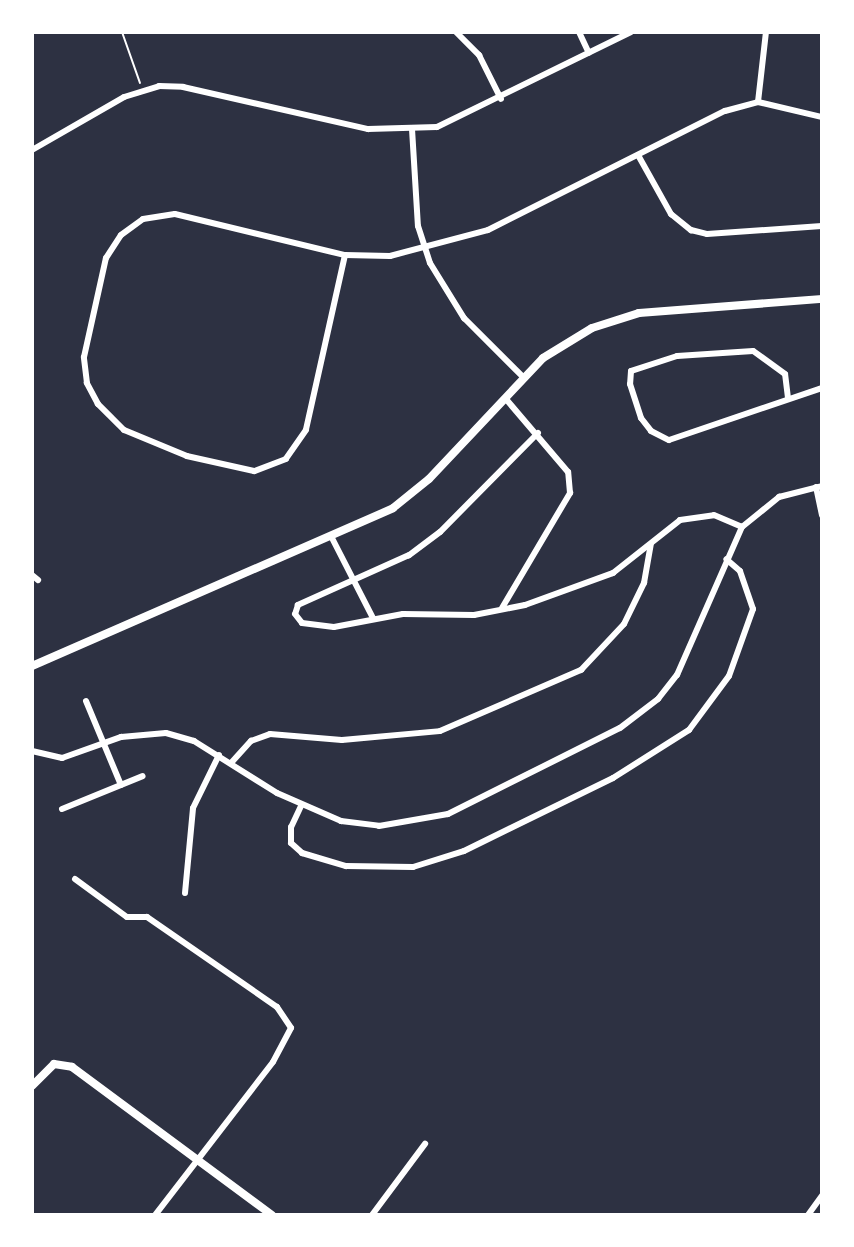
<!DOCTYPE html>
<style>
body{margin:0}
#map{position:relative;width:854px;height:1247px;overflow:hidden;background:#2d3142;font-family:Poppins,sans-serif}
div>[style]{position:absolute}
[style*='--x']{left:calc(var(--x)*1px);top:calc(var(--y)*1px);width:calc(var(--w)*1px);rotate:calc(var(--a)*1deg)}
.path>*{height:2px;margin:-1px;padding:0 1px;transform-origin:1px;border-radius:1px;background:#fff}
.minor>*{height:6px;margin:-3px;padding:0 3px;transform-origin:3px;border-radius:3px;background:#fff}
.tertiary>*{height:8px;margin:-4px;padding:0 4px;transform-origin:4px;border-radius:4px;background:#fff}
span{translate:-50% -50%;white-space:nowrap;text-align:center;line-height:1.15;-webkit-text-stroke:6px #fff;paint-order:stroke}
.frame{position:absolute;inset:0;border:34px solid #fff;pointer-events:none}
</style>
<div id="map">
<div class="path">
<div style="--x:122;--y:32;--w:54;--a:70.6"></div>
</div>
<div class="minor">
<div style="--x:456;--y:32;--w:33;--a:45"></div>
<div style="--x:479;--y:55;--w:49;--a:63.4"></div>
<div style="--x:579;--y:32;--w:23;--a:65"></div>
<div style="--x:758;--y:102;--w:70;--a:-83.5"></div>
<div style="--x:412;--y:129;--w:97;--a:86.5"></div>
<div style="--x:418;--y:226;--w:39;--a:72"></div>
<div style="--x:430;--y:263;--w:65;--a:58.3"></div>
<div style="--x:464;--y:318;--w:83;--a:45"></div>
<div style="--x:32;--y:150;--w:106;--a:-29.9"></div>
<div style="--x:124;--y:97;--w:37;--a:-17"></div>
<div style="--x:159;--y:86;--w:24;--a:2"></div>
<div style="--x:183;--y:87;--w:190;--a:12.8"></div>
<div style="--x:368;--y:129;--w:69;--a:-1.7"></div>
<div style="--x:437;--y:127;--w:216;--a:-26.1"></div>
<div style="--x:638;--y:155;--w:68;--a:60.8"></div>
<div style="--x:671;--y:214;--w:26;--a:39"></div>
<div style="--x:691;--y:230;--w:16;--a:14"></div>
<div style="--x:707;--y:234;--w:115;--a:-4"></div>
<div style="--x:345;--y:255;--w:179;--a:102.6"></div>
<div style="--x:306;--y:430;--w:35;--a:125"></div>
<div style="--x:286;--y:459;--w:34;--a:159"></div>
<div style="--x:254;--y:471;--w:69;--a:-167.4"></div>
<div style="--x:187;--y:456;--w:68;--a:-157.6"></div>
<div style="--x:124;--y:430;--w:37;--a:-135"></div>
<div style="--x:98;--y:404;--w:24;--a:-118"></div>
<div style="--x:87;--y:383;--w:26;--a:-97"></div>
<div style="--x:84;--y:357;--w:101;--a:-77.5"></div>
<div style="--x:106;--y:258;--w:27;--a:-57"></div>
<div style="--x:121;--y:235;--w:27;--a:-36"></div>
<div style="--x:143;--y:219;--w:32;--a:-9"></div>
<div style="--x:175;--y:214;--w:175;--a:13.6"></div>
<div style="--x:345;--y:255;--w:45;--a:1.3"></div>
<div style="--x:390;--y:256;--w:101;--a:-14.9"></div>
<div style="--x:488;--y:230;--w:265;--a:-26.7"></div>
<div style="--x:725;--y:111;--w:34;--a:-15"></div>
<div style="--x:758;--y:102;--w:66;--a:13.2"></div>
<div style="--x:788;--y:398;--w:24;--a:-97"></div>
<div style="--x:785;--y:374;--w:39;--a:-144"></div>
<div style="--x:753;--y:351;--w:76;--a:176.2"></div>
<div style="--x:677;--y:356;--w:48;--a:161.9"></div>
<div style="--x:631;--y:371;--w:13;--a:94"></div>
<div style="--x:630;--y:384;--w:36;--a:72"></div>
<div style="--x:641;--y:418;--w:16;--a:52"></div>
<div style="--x:651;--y:431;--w:20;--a:27"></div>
<div style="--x:669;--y:440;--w:162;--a:-18.8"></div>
<div style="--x:538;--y:433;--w:139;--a:134.7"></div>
<div style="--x:440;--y:532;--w:39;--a:143"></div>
<div style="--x:409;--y:555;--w:122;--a:155.8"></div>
<div style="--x:298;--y:605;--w:9;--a:108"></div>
<div style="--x:295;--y:614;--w:11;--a:52"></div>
<div style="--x:302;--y:623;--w:32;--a:7"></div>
<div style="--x:334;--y:627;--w:70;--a:-10.7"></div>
<div style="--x:403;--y:614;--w:71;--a:0.8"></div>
<div style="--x:474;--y:615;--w:52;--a:-11.1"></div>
<div style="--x:525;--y:605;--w:94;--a:-20"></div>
<div style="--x:613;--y:573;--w:85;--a:-38.3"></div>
<div style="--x:680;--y:520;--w:34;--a:-8"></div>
<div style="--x:714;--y:515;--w:30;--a:23"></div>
<div style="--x:816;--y:487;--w:29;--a:78"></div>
<div style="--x:332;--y:538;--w:90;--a:62.9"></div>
<div style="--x:32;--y:575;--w:8;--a:40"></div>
<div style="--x:502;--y:608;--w:134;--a:-59.4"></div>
<div style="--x:570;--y:493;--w:21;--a:-95"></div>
<div style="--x:568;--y:472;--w:97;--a:-130.4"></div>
<div style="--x:86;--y:701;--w:91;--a:67.4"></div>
<div style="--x:32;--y:751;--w:31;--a:13"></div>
<div style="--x:62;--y:758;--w:63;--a:-19.6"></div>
<div style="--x:121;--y:737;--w:45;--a:-5.1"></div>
<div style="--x:166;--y:733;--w:29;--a:16"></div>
<div style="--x:194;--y:741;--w:98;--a:32.1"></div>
<div style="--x:277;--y:793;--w:70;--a:23.6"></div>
<div style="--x:341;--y:821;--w:38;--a:7"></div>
<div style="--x:379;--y:826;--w:70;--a:-9.9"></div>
<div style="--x:448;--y:814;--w:192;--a:-26.6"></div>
<div style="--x:620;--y:728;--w:48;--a:-37.3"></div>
<div style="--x:658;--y:699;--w:31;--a:-52"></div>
<div style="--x:677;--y:675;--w:162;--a:-66.3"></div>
<div style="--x:742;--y:527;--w:48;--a:-39"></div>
<div style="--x:779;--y:497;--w:44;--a:-14.3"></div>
<div style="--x:231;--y:763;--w:30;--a:-48"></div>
<div style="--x:251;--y:741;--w:20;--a:-20"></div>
<div style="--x:270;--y:734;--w:72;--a:4.8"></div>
<div style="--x:342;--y:740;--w:98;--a:-5.2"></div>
<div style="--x:440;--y:731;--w:154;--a:-23.4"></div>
<div style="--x:581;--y:670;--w:63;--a:-46.9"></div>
<div style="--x:624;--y:624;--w:46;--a:-64"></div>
<div style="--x:644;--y:583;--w:39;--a:-80"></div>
<div style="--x:301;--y:806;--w:23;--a:115"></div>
<div style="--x:291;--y:827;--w:16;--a:90"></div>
<div style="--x:291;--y:843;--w:15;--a:42"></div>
<div style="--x:302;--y:853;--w:46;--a:16.5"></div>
<div style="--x:346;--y:866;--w:67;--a:0.9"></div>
<div style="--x:413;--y:867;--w:53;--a:-17.4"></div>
<div style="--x:464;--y:851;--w:166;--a:-26.1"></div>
<div style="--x:613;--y:778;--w:90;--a:-32.3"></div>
<div style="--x:689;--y:730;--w:67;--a:-53.5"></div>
<div style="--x:729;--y:676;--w:71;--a:-70.3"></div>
<div style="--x:753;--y:609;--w:40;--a:-108.9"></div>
<div style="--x:740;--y:571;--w:18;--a:-139"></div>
<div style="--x:62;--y:809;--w:87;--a:-22.2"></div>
<div style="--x:75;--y:879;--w:64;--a:36.2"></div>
<div style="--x:127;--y:917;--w:20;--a:0"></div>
<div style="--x:147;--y:917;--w:158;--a:34.7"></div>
<div style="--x:277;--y:1007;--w:25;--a:56"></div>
<div style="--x:291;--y:1028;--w:38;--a:118"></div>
<div style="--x:273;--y:1062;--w:193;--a:127.6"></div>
<div style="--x:185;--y:893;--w:85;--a:-84.6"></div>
<div style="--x:193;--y:808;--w:59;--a:-63.9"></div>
<div style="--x:372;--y:1215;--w:89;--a:-53.3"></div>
<div style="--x:808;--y:1215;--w:24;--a:-54"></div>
</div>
<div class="tertiary">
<div style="--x:32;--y:666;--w:394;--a:-23.6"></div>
<div style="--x:393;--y:508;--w:46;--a:-38.9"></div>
<div style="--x:429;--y:479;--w:166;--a:-46.7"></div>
<div style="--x:543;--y:358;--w:57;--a:-31.5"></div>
<div style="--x:592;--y:328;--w:49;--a:-17.7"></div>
<div style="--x:639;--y:313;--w:184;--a:-4.4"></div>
<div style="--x:32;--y:1086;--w:31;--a:-45"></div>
<div style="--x:54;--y:1064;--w:18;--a:9"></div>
<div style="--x:72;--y:1067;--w:249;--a:36.5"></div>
</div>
<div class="frame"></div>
</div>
